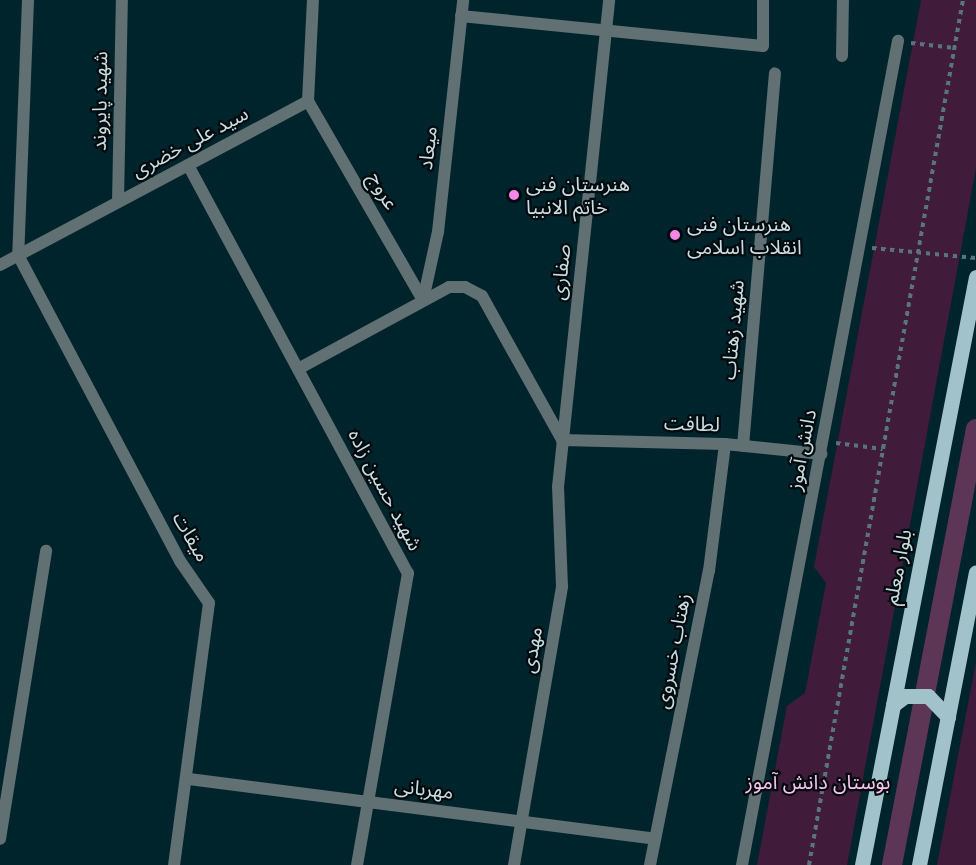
<!DOCTYPE html>
<meta charset="utf-8">
<style>
body{margin:0}
#map{position:relative;width:976px;height:865px;overflow:hidden;background:#00242b;font-family:"Space Grotesk","Noto Sans Arabic",sans-serif}
div>[style]{position:absolute}
.green>*{inset:0;background:#401c3a}
.canal>*{height:20px;margin:-10px;padding:0 10px;transform-origin:10px;border-radius:10px;background:#5d3656}
.path>*{height:4px;margin-top:-2px;transform-origin:0;background:repeating-linear-gradient(90deg,#58757b 0 4.5px,transparent 0 9px)}
.minor>*{height:12px;margin:-6px;padding:0 6px;transform-origin:6px;border-radius:6px;background:#607073}
.primary>*{height:15px;margin:-7.5px;padding:0 7.5px;transform-origin:7.5px;border-radius:7.5px;background:#a1c2c9}
.dots>*{width:16px;height:16px;translate:-50% -50%;box-sizing:border-box;border:3px solid #010b0e;border-radius:50%}
span{translate:-50% -50%;white-space:nowrap;text-align:center;line-height:1.15;-webkit-text-stroke:4.5px #010b0e;paint-order:stroke}
.street-label{font-size:20px;color:#cadee2}
.poi-label{font-size:20px;color:#cadee2}
.left{translate:0 -50%;text-align:left}
.park-label{font-size:20px;color:#fac4f0}
</style>
<div id="map">
<div class="green">
<i style="clip-path:polygon(921px 0,976px 0,976px 168px,847px 865px,757px 865px,787px 706px,805px 693px,826px 583px,814px 567px)"></i>
<i style="clip-path:polygon(976px 662px,976px 865px,937px 865px)"></i>
</div>
<div class="canal">
<i style="left:892px;top:865px;width:444px;rotate:-79.1deg"></i>
</div>
<div class="path">
<i style="left:911px;top:43px;width:44px;rotate:6.5deg"></i>
<i style="left:872px;top:248px;width:104px;rotate:5.5deg"></i>
<i style="left:836px;top:443px;width:47px;rotate:7.3deg"></i>
<i style="left:809px;top:865px;width:879px;rotate:-79.91deg"></i>
</div>
<div class="minor">
<i style="left:28px;top:0;width:255px;rotate:92.2deg"></i>
<i style="left:18px;top:255px;width:346px;rotate:62.1deg"></i>
<i style="left:180px;top:561px;width:51px;rotate:55.4deg"></i>
<i style="left:209px;top:603px;width:264px;rotate:97.6deg"></i>
<i style="left:461px;top:16px;width:303px;rotate:5.7deg"></i>
<i style="left:763px;top:46px;width:46px;rotate:-90deg"></i>
<i style="left:842px;top:56px;width:56px;rotate:-89deg"></i>
<i style="left:308px;top:101px;width:230px;rotate:60deg"></i>
<i style="left:188px;top:165px;width:464px;rotate:61.7deg"></i>
<i style="left:408px;top:573px;width:296px;rotate:99.9deg"></i>
<i style="left:118px;top:202px;width:202px;rotate:-88.9deg"></i>
<i style="left:0;top:265px;width:349px;rotate:-28deg"></i>
<i style="left:308px;top:101px;width:101px;rotate:-87.2deg"></i>
<i style="left:423px;top:300px;width:70px;rotate:-77.6deg"></i>
<i style="left:438px;top:232px;width:233px;rotate:-83.8deg"></i>
<i style="left:298px;top:369px;width:172px;rotate:-28.5deg"></i>
<i style="left:449px;top:287px;width:16px"></i>
<i style="left:465px;top:287px;width:19px;rotate:28deg"></i>
<i style="left:482px;top:296px;width:165px;rotate:60.9deg"></i>
<i style="left:562px;top:440px;width:163px;rotate:1.4deg"></i>
<i style="left:725px;top:444px;width:97px;rotate:5.9deg"></i>
<i style="left:743px;top:446px;width:374px;rotate:-85.1deg"></i>
<i style="left:189px;top:779px;width:470px;rotate:7.3deg"></i>
<i style="left:0;top:839px;width:292px;rotate:-80.9deg"></i>
<i style="left:514px;top:865px;width:283px;rotate:-80.2deg"></i>
<i style="left:562px;top:586px;width:99px;rotate:-92.3deg"></i>
<i style="left:558px;top:487px;width:490px;rotate:-84deg"></i>
<i style="left:650px;top:865px;width:300px;rotate:-78.7deg"></i>
<i style="left:709px;top:571px;width:128px;rotate:-82.8deg"></i>
<i style="left:742px;top:865px;width:839px;rotate:-79.28deg"></i>
</div>
<div class="primary">
<i style="left:893px;top:705px;width:15px;rotate:-37deg"></i>
<i style="left:905px;top:696px;width:23px"></i>
<i style="left:928px;top:696px;width:29px;rotate:46deg"></i>
<i style="left:862px;top:865px;width:599px;rotate:-79.03deg"></i>
<i style="left:919px;top:865px;width:298px;rotate:-79deg"></i>
</div>
<div class="dots">
<i style="left:514px;top:195px;background:#f987e8"></i>
<i style="left:675px;top:235px;background:#f987e8"></i>
</div>
<div class="street-label">
<span style="left:100px;top:101px;rotate:-89deg">شهید پایروند</span>
<span style="left:190px;top:142px;rotate:-28deg">سید علی خضری</span>
<span style="left:428px;top:148px;rotate:-83deg">میعاد</span>
<span style="left:383px;top:191px;rotate:60deg">عروج</span>
<span style="left:561px;top:272px;rotate:-84deg">صفاری</span>
<span style="left:733px;top:330px;rotate:-85deg">شهید زهتاب</span>
<span style="left:692px;top:424px;rotate:2deg">لطافت</span>
<span style="left:802px;top:450px;rotate:-79deg">دانش آموز</span>
<span style="left:385px;top:490px;rotate:62deg">شهید حسین زاده</span>
<span style="left:191px;top:537px;rotate:60deg">میقات</span>
<span style="left:898px;top:567px;rotate:-79deg">بلوار معلم</span>
<span style="left:532px;top:650px;rotate:-80deg">مهدی</span>
<span style="left:673px;top:651px;rotate:-79deg">زهتاب خسروی</span>
<span style="left:424px;top:789px;rotate:7deg">مهربانی</span>
</div>
<div class="poi-label">
<span class="left" style="left:526px;top:196px">هنرستان فنی<br>خاتم الانبیا</span>
<span class="left" style="left:687px;top:236px">هنرستان فنی<br>انقلاب اسلامی</span>
</div>
<div class="park-label">
<span style="left:818px;top:782px">بوستان دانش آموز</span>
</div>
</div>
